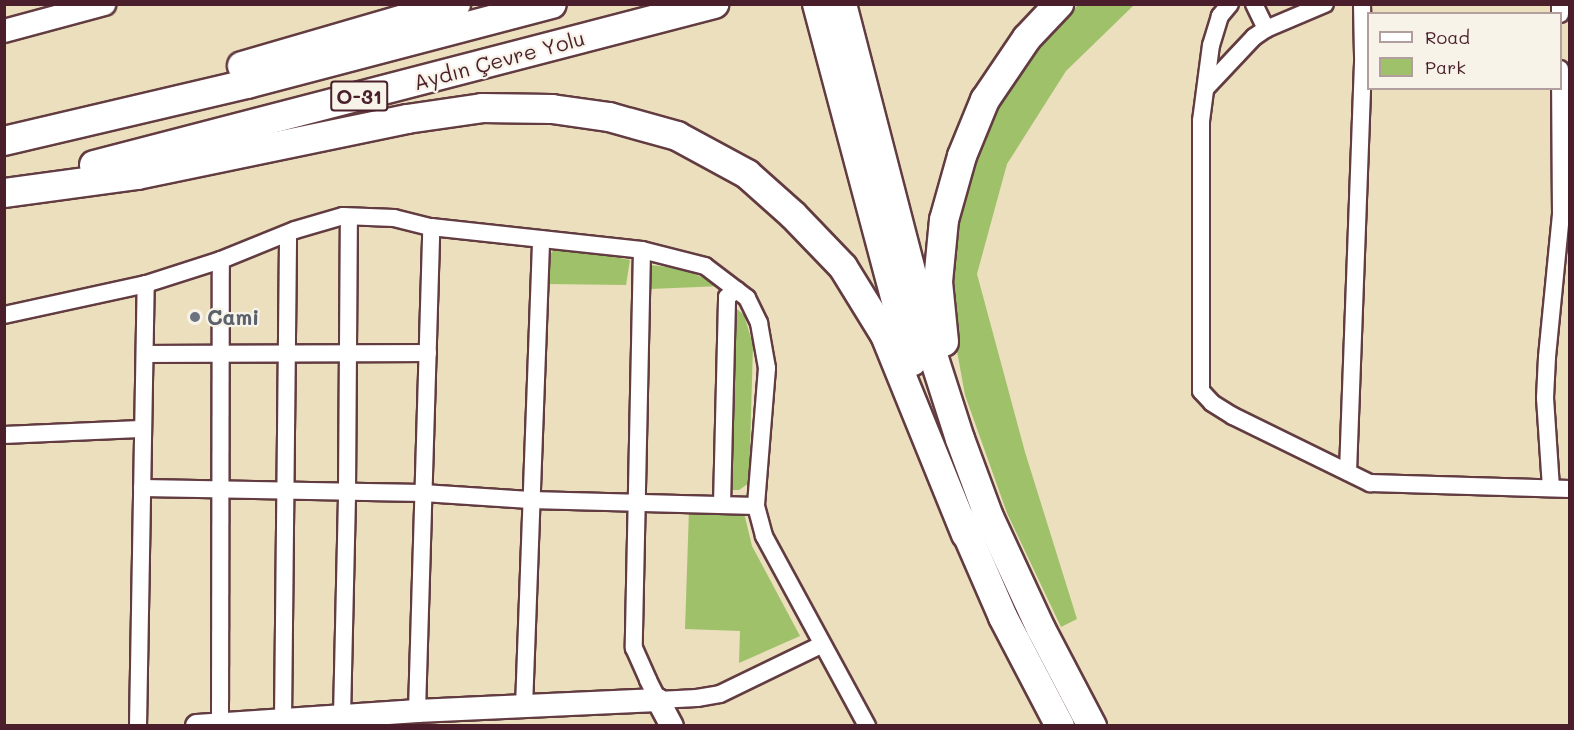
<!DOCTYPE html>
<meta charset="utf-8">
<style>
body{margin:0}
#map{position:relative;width:1574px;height:730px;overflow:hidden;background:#ebdfbd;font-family:Mali,sans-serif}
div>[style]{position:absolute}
.green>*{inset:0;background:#9fc16a}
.roads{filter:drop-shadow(2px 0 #623c41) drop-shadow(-2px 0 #623c41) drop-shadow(0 2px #623c41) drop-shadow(0 -2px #623c41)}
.street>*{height:16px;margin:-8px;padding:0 8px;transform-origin:8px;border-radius:8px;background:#fff}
.secondary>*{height:22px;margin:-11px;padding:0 11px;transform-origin:11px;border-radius:11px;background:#fff}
.highway>*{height:28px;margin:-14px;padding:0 14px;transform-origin:14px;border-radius:14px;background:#fff}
.dots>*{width:16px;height:16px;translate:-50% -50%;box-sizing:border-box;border:3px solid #f7f3e8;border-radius:50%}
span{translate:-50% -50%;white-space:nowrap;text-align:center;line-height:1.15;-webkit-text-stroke:4.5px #f7f3e8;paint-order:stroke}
.shield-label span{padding:2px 4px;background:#f7f3e8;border:2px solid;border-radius:4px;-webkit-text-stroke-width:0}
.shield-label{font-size:20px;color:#4a1f2b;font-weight:700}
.street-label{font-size:21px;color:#4a1f2b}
.worship-label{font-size:21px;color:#5b616d;font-weight:700}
.left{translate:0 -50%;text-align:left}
.frame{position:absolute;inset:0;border:6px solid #4a1f2b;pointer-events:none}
.legend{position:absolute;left:1367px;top:12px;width:195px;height:78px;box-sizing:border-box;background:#f7f3e8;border:2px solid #b29e9c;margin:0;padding:8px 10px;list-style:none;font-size:18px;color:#4a1f2b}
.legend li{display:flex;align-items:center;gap:12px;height:30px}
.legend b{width:30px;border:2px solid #b29e9c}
</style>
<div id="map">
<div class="green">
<i style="clip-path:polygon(1078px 5px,1134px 5px,1066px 71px,1007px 164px,977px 274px,1025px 452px,1077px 619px,1061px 627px,1007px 513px,965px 395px,950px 313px,952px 263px,958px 200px,981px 132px,1035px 50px)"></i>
<i style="clip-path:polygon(557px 246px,630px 260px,626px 285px,547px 284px,547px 258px)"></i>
<i style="clip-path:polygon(651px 265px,683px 269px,722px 286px,650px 289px)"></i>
<i style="clip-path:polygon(731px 304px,744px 315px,753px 345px,749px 483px,739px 490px,724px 490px)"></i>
<i style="clip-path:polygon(689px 510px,744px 513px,752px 546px,800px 636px,739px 663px,740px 631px,685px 629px)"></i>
</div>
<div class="roads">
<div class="street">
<i style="left:1230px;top:4px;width:16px;rotate:130deg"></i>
<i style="left:1220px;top:16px;width:30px;rotate:107deg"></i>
<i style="left:1211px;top:45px;width:77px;rotate:97.5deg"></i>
<i style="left:1201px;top:121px;width:270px;rotate:90deg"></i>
<i style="left:1201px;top:391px;width:16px;rotate:47deg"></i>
<i style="left:1212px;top:403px;width:25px;rotate:32deg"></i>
<i style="left:1233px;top:416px;width:153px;rotate:26.1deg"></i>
<i style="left:1370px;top:483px;width:200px;rotate:1.7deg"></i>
<i style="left:1254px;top:4px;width:28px;rotate:64deg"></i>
<i style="left:1560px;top:4px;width:10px;rotate:90deg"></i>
<i style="left:1206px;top:88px;width:70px;rotate:-46.7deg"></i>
<i style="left:1254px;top:37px;width:14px;rotate:-34deg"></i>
<i style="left:1266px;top:29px;width:64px;rotate:-23deg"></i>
<i style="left:642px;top:250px;width:398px;rotate:91.2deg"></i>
<i style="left:634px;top:648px;width:35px;rotate:66deg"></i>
<i style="left:648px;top:680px;width:22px;rotate:63deg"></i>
<i style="left:658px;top:700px;width:39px;rotate:-3deg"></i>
<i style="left:697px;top:698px;width:23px;rotate:-10deg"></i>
<i style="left:720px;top:694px;width:112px;rotate:-25.9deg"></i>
<i style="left:4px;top:315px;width:145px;rotate:-12.3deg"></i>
<i style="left:146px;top:284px;width:79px;rotate:-17.7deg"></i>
<i style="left:221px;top:260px;width:80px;rotate:-22.1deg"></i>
<i style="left:295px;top:230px;width:50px;rotate:-16.3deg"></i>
<i style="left:343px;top:216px;width:51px;rotate:2.2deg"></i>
<i style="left:394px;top:218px;width:38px;rotate:14deg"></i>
<i style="left:431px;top:227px;width:212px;rotate:6.2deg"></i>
<i style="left:642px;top:250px;width:65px;rotate:14.3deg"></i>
<i style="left:705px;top:266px;width:53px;rotate:37.3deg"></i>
<i style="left:747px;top:298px;width:28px;rotate:64deg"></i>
<i style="left:759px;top:323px;width:46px;rotate:79.9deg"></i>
<i style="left:767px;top:368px;width:138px;rotate:94.6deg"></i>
<i style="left:756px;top:506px;width:31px;rotate:75deg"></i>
<i style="left:764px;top:536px;width:216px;rotate:61.5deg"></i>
<i style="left:145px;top:354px;width:283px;rotate:-0.2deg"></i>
<i style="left:4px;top:435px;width:139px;rotate:-2.5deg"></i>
<i style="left:1348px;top:472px;width:416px;rotate:-87.9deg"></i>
<i style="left:1363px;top:56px;width:52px;rotate:-91.1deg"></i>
<i style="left:142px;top:488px;width:281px;rotate:1deg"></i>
<i style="left:423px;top:493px;width:107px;rotate:3.7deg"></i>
<i style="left:530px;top:500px;width:226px;rotate:1.5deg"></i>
<i style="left:1551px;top:488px;width:90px;rotate:-93.8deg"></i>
<i style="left:1545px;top:398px;width:41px;rotate:-87.2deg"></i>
<i style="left:1547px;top:357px;width:143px;rotate:-84.4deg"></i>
<i style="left:1561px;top:215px;width:146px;rotate:-90.4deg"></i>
<i style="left:722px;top:505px;width:208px;rotate:-88.6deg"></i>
<i style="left:727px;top:297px;width:12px;rotate:-35deg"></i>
<i style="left:524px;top:707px;width:468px;rotate:-87.9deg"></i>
<i style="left:417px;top:711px;width:484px;rotate:-88.3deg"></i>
<i style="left:342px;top:717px;width:226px;rotate:-88.7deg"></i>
<i style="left:347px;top:491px;width:274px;rotate:-89.6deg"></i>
<i style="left:283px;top:719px;width:485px;rotate:-89.4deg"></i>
<i style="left:220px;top:724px;width:464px;rotate:-89.9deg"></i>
<i style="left:138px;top:726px;width:442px;rotate:-89deg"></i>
</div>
<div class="secondary">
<i style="left:4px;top:31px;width:104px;rotate:-15.1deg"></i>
<i style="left:197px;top:726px;width:221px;rotate:-3.9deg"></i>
<i style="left:417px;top:711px;width:241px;rotate:-2.6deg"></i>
<i style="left:658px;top:700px;width:30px;rotate:62deg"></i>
</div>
<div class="highway">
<i style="left:817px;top:4px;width:370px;rotate:75.1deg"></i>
<i style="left:842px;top:4px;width:363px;rotate:75.5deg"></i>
<i style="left:933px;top:355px;width:88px;rotate:72.2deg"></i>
<i style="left:960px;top:439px;width:83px;rotate:69.6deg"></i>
<i style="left:989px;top:517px;width:123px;rotate:65.1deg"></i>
<i style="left:1041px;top:629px;width:110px;rotate:62.3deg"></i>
<i style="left:242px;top:66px;width:223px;rotate:-16.2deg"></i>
<i style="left:4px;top:141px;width:250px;rotate:-13.2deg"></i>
<i style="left:247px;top:84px;width:315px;rotate:-14.7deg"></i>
<i style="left:94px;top:165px;width:641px;rotate:-14.56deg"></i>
<i style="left:4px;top:193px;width:134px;rotate:-7.7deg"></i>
<i style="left:137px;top:175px;width:276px;rotate:-11.7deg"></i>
<i style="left:407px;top:119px;width:76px;rotate:-8.3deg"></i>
<i style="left:482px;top:108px;width:70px;rotate:0.8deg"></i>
<i style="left:552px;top:109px;width:58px;rotate:8deg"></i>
<i style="left:609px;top:117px;width:71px;rotate:15.6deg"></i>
<i style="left:677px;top:136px;width:80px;rotate:28.5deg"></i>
<i style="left:747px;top:174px;width:62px;rotate:41.7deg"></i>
<i style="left:793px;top:215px;width:72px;rotate:46.1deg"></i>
<i style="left:843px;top:267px;width:80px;rotate:58.3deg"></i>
<i style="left:885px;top:335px;width:215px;rotate:67.9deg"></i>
<i style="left:944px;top:342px;width:60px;rotate:-95.7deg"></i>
<i style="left:938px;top:282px;width:62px;rotate:-84.5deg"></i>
<i style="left:944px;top:220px;width:66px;rotate:-74.3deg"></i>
<i style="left:962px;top:156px;width:61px;rotate:-67.7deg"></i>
<i style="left:985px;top:100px;width:75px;rotate:-55.9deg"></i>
<i style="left:1027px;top:38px;width:47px;rotate:-46.7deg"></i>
<i style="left:960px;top:518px;width:108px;rotate:66.5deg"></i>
<i style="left:1003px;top:617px;width:123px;rotate:62.4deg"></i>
</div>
</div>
<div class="dots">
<i style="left:195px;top:317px;background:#6b7280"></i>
</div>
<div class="shield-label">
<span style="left:359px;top:96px">O-31</span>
</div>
<div class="street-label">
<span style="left:499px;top:60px;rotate:-15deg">Aydın Çevre Yolu</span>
</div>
<div class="worship-label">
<span class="left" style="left:207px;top:317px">Cami</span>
</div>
<div class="frame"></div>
<ul class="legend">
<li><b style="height:8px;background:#fff"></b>Road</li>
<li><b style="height:16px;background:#9fc16a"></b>Park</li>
</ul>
</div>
